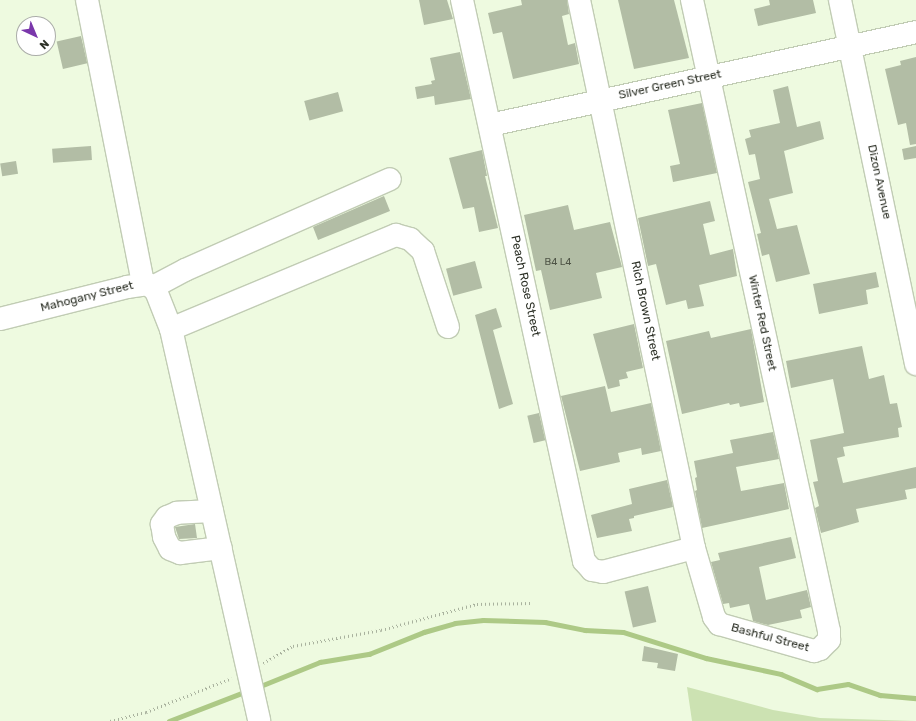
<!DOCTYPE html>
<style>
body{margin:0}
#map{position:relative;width:916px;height:721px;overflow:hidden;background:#eefae0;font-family:Rubik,sans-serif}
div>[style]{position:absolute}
.green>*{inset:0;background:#cce2b2}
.stream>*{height:4.5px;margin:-2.25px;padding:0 2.25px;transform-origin:2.25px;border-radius:2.25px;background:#adc986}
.building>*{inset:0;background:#b2bda5;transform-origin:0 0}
.path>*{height:2.5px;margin-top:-1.25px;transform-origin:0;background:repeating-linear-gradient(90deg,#a9b29e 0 1px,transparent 0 4px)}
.roads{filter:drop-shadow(1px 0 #c1ccb4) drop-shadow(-1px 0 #c1ccb4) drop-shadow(0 1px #c1ccb4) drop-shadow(0 -1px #c1ccb4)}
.minor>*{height:22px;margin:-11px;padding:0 11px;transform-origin:11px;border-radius:11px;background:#fff}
span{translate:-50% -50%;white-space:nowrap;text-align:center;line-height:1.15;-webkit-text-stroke:4px #fff;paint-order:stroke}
.number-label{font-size:10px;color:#4e5446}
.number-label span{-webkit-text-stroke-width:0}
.street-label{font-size:12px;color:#2d3127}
.north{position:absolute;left:16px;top:16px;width:40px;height:40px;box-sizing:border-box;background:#fff;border:1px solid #abada9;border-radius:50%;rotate:136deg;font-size:11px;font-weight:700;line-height:16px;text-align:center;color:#2d3127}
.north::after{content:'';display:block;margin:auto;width:14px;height:18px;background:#7a37ab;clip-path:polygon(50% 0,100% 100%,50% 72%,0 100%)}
</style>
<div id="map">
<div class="green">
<i style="clip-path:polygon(687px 687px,773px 710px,820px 718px,916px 721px,692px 721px)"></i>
</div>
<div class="stream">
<i style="left:258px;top:687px;width:67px;rotate:-22deg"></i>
<i style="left:320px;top:662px;width:50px;rotate:-9.3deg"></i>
<i style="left:369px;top:654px;width:59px;rotate:-21.8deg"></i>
<i style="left:424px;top:632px;width:32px;rotate:-16deg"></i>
<i style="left:455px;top:623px;width:28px;rotate:-6deg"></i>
<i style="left:483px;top:620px;width:62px;rotate:1.8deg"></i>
<i style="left:545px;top:622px;width:41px;rotate:11.3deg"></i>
<i style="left:585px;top:630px;width:38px;rotate:3deg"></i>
<i style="left:623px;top:632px;width:87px;rotate:17.4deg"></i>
<i style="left:706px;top:658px;width:77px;rotate:12deg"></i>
<i style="left:781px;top:674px;width:39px;rotate:23deg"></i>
<i style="left:817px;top:689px;width:31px;rotate:-9deg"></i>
<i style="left:848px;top:684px;width:34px;rotate:19deg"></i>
<i style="left:880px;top:695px;width:36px;rotate:5deg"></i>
<i style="left:169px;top:721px;width:84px;rotate:-21deg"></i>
</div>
<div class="building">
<i style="clip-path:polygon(419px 0,447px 0,453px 19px,424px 25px)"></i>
<i style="clip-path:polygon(521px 0,567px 0,569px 14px,562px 16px,568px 45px,575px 43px,579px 64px,513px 79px,502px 32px,493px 34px,488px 13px,522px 5px)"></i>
<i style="clip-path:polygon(618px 0,674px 0,689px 58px,634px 69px)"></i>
<i style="clip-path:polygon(769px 0,813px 0,816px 13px,758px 26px,754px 9px,770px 5px)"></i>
<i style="left:81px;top:36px;width:28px;height:25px;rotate:77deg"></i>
<i style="clip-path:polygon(460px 52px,471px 99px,435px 105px,434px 96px,417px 99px,415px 87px,432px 84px,431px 81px,435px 80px,430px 58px)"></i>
<i style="clip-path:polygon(916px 57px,916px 144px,910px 145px,906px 123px,898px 125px,885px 69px,901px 65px,900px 61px)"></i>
<i style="clip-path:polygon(788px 86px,797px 127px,820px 121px,824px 139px,784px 151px,793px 193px,769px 199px,777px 229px,797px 225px,810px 274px,776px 282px,769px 254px,762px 256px,757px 234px,761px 233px,748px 182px,760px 179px,755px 154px,749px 155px,745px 139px,751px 137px,749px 130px,780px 123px,773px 90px)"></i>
<i style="left:338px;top:92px;width:20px;height:35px;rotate:75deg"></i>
<i style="clip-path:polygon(702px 103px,717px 173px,673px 182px,670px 166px,680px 164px,668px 110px)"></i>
<i style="left:91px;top:146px;width:14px;height:39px;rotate:86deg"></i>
<i style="clip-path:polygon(916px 146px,916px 158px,904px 160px,902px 149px)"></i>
<i style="clip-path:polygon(482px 150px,487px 176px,485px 176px,498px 228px,479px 232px,474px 207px,463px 209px,449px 158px)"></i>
<i style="left:16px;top:161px;width:13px;height:16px;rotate:81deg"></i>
<i style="clip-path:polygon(384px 196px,390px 211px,318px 240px,313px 227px)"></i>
<i style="clip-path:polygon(710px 201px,715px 221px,703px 224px,710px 255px,733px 249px,737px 276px,699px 285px,704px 306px,688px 309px,686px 300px,666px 305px,656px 264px,648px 266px,638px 218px)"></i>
<i style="clip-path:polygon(568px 205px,574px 230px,610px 222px,622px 267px,596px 273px,602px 298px,550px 310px,541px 270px,536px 271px,524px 215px)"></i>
<i style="left:475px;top:261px;width:28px;height:30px;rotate:75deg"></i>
<i style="clip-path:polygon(876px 272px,879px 287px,866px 290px,868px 304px,819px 314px,813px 284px)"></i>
<i style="clip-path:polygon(496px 308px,502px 327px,493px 330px,513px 404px,499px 409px,475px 315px)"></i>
<i style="clip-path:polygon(634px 324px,643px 368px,626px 372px,628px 378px,619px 380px,620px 386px,608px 389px,593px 334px)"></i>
<i style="clip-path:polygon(751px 329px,764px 402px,740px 407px,739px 403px,730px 405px,729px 403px,682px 414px,666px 341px,709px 331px,711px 338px)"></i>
<i style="clip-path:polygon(862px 346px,869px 379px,884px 375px,890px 404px,897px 403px,902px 427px,898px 428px,899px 437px,843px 447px,845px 456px,837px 458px,843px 483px,916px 467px,916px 488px,905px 490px,907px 499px,856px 509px,859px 522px,821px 533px,815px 508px,819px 506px,813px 482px,818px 481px,810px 440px,844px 433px,833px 379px,791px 388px,786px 361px)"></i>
<i style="clip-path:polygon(605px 386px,611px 412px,651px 403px,661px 451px,642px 455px,641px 448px,618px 453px,620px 462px,580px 471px,561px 396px)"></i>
<i style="left:539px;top:413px;width:28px;height:12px;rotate:77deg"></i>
<i style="clip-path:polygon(773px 432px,779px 459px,736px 467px,741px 491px,784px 483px,789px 509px,702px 528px,695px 491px,697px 490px,695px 478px,697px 477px,694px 461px,733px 453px,730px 440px)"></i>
<i style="clip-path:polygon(667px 480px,673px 507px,634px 516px,634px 518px,629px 519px,632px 531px,597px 538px,591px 515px,632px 504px,629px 489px)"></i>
<i style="clip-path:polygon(195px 524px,197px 538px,179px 539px,175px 527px)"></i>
<i style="clip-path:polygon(791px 537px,796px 558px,759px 567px,766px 600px,807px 590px,811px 607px,800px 610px,802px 618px,768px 625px,753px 621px,749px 604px,730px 608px,729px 603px,723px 604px,711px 562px,720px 560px,718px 553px)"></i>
<i style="left:648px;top:586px;width:37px;height:24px;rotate:77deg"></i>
<i style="clip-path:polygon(644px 646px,678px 654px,675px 671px,657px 668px,658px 663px,642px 661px)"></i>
</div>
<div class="path">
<i style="left:263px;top:663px;width:34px;rotate:-30deg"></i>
<i style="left:293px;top:646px;width:89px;rotate:-10.3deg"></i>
<i style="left:381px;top:630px;width:99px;rotate:-15.2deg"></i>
<i style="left:477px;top:604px;width:54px;rotate:-1.1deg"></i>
<i style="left:110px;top:721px;width:37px;rotate:-14deg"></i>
<i style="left:146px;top:712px;width:92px;rotate:-21.6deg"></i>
</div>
<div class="roads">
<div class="minor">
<i style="left:87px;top:0;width:289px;rotate:78.8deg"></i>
<i style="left:462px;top:0;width:574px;rotate:77.73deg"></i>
<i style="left:584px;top:561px;width:12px;rotate:48deg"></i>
<i style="left:592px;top:570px;width:11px;rotate:10deg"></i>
<i style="left:603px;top:572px;width:94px;rotate:-14.8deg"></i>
<i style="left:579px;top:0;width:560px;rotate:78.15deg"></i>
<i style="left:694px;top:548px;width:72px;rotate:73.8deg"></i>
<i style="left:714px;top:617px;width:9px;rotate:54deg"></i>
<i style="left:719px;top:624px;width:99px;rotate:15.9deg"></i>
<i style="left:814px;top:651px;width:6px;rotate:-18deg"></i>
<i style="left:820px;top:649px;width:13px;rotate:-45deg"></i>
<i style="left:829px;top:640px;width:9px;rotate:-90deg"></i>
<i style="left:829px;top:631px;width:646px;rotate:-102.25deg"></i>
<i style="left:840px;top:0;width:372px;rotate:78.2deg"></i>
<i style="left:490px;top:125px;width:436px;rotate:-12.3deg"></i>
<i style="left:153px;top:287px;width:36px;rotate:-28deg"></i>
<i style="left:185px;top:270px;width:224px;rotate:-23.9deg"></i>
<i style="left:0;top:319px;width:131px;rotate:-14.1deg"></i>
<i style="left:127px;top:287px;width:21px;rotate:-8deg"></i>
<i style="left:148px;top:284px;width:11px;rotate:41deg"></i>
<i style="left:156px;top:291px;width:41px;rotate:68.5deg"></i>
<i style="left:171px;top:329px;width:402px;rotate:77.3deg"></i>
<i style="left:171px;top:329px;width:244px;rotate:-22.7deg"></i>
<i style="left:396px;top:235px;width:15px;rotate:16deg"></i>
<i style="left:410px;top:239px;width:18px;rotate:43deg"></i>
<i style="left:423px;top:251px;width:80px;rotate:71.8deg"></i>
<i style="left:212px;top:511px;width:35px;rotate:177deg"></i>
<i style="left:177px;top:513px;width:11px;rotate:158deg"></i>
<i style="left:167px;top:517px;width:9px;rotate:126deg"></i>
<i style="left:162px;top:524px;width:13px;rotate:81deg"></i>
<i style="left:164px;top:537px;width:13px;rotate:63deg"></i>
<i style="left:170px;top:549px;width:11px;rotate:22deg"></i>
<i style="left:180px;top:553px;width:41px;rotate:-7deg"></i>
</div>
</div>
<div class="number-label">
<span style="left:558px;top:263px">B4 L4</span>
</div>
<div class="street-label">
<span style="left:670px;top:85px;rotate:-12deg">Silver Green Street</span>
<span style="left:879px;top:182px;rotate:78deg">Dizon Avenue</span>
<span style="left:525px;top:286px;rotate:78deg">Peach Rose Street</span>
<span style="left:87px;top:297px;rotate:-14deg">Mahogany Street</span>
<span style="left:645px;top:311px;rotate:78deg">Rich Brown Street</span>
<span style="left:762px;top:323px;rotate:78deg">Winter Red Street</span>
<span style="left:770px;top:638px;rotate:15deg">Bashful Street</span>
</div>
<div class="north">N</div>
</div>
